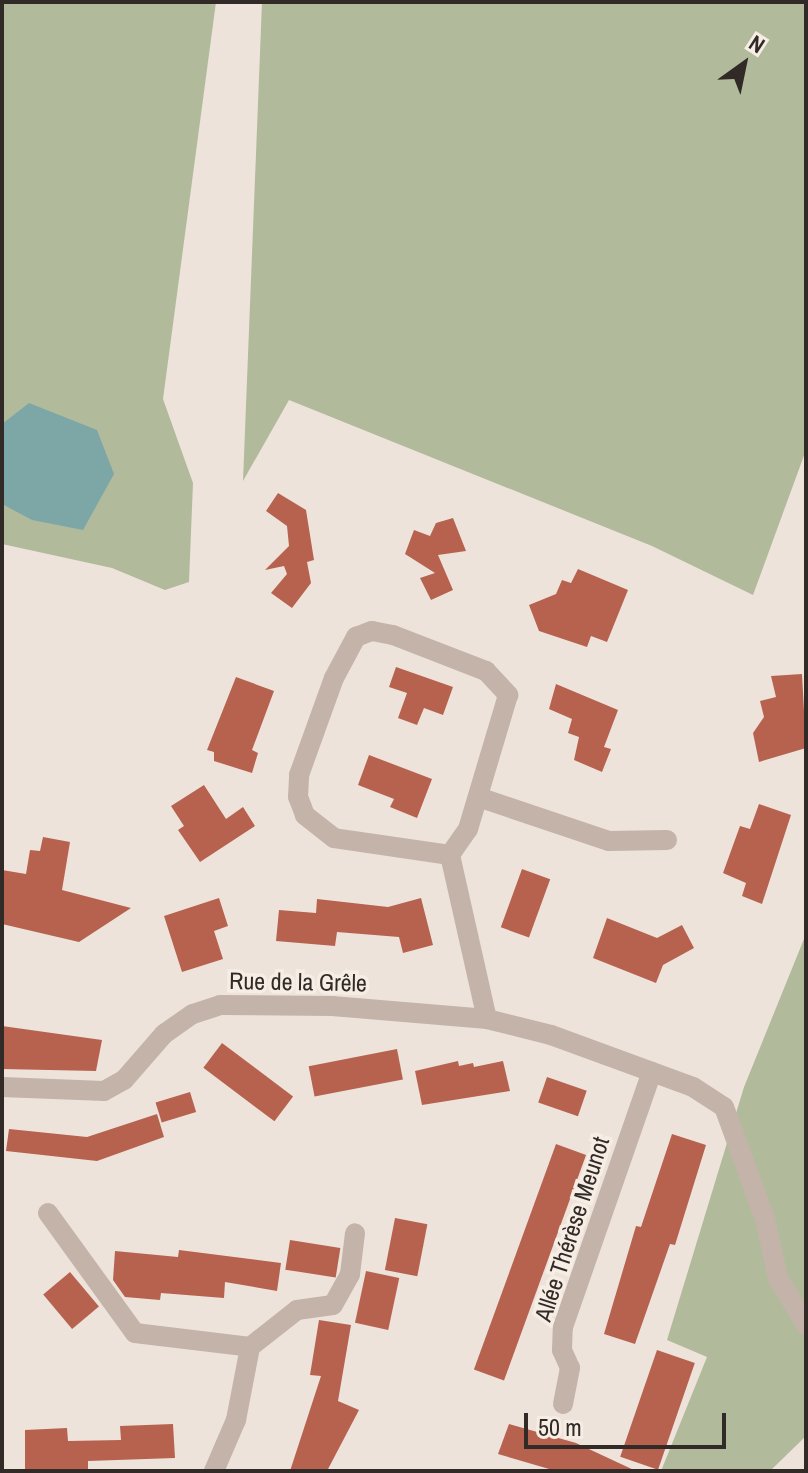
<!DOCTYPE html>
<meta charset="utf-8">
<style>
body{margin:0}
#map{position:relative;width:808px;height:1473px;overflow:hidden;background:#eee3da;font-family:"Archivo Narrow",sans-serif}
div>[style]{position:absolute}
.green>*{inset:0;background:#b2ba9c}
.water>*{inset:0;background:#7da7a6}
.building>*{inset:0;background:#b6624f;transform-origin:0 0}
.minor>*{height:20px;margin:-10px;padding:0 10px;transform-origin:10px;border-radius:10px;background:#c4b3a8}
span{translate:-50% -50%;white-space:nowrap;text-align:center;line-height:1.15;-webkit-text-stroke:7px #f6ede5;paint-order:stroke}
.street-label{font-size:24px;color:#322a27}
.frame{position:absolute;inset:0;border:4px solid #322a27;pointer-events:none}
.north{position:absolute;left:704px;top:24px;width:80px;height:80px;-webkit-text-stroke:6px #f6ede5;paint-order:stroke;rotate:33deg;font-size:22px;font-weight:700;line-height:32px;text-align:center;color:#322a27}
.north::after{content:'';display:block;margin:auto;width:28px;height:36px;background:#322a27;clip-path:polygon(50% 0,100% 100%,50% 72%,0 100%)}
.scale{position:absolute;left:524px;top:1413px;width:202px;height:36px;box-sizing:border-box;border:4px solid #322a27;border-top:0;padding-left:10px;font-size:24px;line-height:28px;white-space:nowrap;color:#322a27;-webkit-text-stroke:6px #f6ede5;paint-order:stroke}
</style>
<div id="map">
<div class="green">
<i style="clip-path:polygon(2px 2px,216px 2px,163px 399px,193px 483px,189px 582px,165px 590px,112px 568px,2px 544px)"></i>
<i style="clip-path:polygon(262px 2px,806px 2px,806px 450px,753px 595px,652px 546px,289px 400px,243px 481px)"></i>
<i style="clip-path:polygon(806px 934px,806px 1436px,770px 1471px,661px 1471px,707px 1357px,667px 1340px,744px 1087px)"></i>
</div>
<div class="water">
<i style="clip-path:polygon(29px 403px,97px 430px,114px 474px,83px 530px,32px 520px,2px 504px,2px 424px)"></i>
</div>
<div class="building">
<i style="clip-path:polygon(278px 493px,306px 510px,314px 560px,307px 562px,311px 583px,292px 608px,271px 593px,287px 574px,284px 566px,265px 570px,289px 546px,287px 526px,266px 511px)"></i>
<i style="clip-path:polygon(453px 518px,466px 551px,438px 555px,453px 590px,431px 600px,420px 578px,435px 573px,405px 554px,414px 530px,430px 536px,436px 523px)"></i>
<i style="clip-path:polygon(578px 569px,628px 590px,607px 642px,591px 636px,587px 647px,539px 631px,529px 605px,556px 594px,562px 580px,571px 583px)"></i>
<i style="clip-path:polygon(396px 667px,453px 687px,443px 715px,424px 708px,417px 725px,398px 718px,407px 693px,389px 687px)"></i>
<i style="clip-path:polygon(802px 674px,806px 748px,759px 762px,753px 733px,764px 717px,760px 701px,776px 697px,771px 676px)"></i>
<i style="clip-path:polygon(236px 677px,274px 691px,252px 750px,258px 753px,252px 773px,214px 761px,214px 752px,207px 750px)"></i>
<i style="clip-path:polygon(556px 684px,618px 710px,604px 747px,611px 749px,602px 772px,574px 760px,579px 737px,568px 733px,572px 719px,549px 709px)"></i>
<i style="clip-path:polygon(369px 755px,432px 779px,417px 818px,390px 807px,394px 799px,358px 785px)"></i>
<i style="clip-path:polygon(204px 785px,226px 819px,243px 807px,255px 826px,200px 862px,178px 830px,184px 826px,171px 806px)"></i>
<i style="clip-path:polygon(759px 804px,791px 815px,762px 904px,742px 896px,746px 883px,723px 873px,740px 826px,750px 829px)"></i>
<i style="clip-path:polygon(43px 837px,70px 842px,62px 890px,131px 908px,79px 942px,2px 924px,2px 870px,26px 874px,30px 850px,40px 851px)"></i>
<i style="left:522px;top:869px;width:30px;height:62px;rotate:20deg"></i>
<i style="clip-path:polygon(219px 898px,228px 926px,214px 931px,223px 959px,182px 972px,164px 916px)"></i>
<i style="clip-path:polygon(421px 898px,433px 945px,403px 953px,399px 937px,337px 932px,335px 946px,276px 941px,279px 910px,316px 913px,317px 899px,388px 907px)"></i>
<i style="clip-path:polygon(607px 918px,657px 938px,682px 925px,694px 948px,663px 965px,656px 983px,593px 958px)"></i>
<i style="clip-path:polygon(2px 1026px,102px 1040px,96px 1071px,2px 1069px)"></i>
<i style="left:222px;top:1043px;width:89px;height:31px;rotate:37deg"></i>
<i style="left:397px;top:1049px;width:31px;height:90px;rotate:79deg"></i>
<i style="clip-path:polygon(458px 1061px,459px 1066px,473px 1063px,474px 1067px,503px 1061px,510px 1091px,422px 1105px,415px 1071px)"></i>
<i style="left:547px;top:1077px;width:42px;height:27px;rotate:19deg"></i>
<i style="left:190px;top:1092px;width:21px;height:36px;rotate:73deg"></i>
<i style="clip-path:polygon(157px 1114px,164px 1137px,97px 1161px,6px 1151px,9px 1129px,87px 1137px)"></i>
<i style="clip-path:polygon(672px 1134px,706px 1145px,675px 1245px,670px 1244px,635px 1344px,604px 1334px,636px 1226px,641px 1227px)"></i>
<i style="left:556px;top:1144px;width:32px;height:240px;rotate:20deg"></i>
<i style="left:395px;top:1218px;width:33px;height:53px;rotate:11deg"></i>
<i style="left:290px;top:1240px;width:51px;height:30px;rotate:9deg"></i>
<i style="clip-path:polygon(179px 1250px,281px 1263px,277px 1291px,225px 1282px,224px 1298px,161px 1293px,160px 1300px,125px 1297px,113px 1280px,115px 1251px,178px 1257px)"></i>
<i style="left:366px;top:1271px;width:34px;height:53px;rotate:12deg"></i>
<i style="left:70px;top:1272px;width:45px;height:35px;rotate:50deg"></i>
<i style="clip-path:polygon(319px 1320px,351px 1325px,338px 1401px,359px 1410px,327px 1471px,290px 1471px,321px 1376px,310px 1375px)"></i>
<i style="left:657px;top:1350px;width:40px;height:113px;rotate:19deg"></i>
<i style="clip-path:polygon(173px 1424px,175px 1458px,88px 1461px,88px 1471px,25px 1471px,25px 1430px,67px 1428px,68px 1441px,121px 1440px,120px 1426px)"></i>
<i style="clip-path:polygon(509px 1424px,576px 1443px,636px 1471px,556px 1471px,498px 1454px)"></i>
</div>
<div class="minor">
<i style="left:478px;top:797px;width:138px;rotate:18.6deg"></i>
<i style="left:609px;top:841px;width:58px;rotate:-1deg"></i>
<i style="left:450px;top:855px;width:117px;rotate:-171.7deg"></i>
<i style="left:334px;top:838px;width:37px;rotate:-142deg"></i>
<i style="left:305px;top:815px;width:19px;rotate:-111deg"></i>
<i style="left:298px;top:797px;width:22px;rotate:-87deg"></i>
<i style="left:299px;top:775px;width:103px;rotate:-70.2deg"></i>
<i style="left:334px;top:678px;width:47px;rotate:-61.8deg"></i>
<i style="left:356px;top:637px;width:17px;rotate:-21deg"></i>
<i style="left:372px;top:631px;width:21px;rotate:11deg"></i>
<i style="left:393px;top:635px;width:100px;rotate:21.2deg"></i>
<i style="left:486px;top:671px;width:33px;rotate:47deg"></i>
<i style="left:508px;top:695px;width:140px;rotate:106.6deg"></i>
<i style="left:468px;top:829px;width:32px;rotate:125deg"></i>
<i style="left:450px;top:855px;width:168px;rotate:77.3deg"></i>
<i style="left:2px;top:1087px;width:102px;rotate:2.2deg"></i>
<i style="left:104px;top:1091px;width:23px;rotate:-29deg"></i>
<i style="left:124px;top:1080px;width:61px;rotate:-49deg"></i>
<i style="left:164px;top:1034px;width:35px;rotate:-35deg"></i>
<i style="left:193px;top:1014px;width:28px;rotate:-18deg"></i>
<i style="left:220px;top:1005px;width:112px;rotate:0.5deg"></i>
<i style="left:332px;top:1006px;width:156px;rotate:4.8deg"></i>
<i style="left:487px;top:1019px;width:66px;rotate:14deg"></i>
<i style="left:551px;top:1035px;width:151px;rotate:20.1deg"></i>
<i style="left:693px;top:1087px;width:37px;rotate:33deg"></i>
<i style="left:724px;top:1107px;width:119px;rotate:69.9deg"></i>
<i style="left:765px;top:1219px;width:60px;rotate:77.6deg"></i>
<i style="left:778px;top:1278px;width:55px;rotate:59.2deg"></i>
<i style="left:48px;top:1213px;width:148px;rotate:54.1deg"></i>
<i style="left:135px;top:1333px;width:116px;rotate:6.9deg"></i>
<i style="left:563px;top:1404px;width:37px;rotate:-79deg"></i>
<i style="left:570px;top:1368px;width:20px;rotate:-114deg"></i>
<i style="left:562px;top:1350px;width:23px;rotate:-88deg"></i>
<i style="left:563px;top:1327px;width:270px;rotate:-70.8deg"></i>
<i style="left:214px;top:1471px;width:56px;rotate:-66.7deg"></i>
<i style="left:236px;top:1420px;width:74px;rotate:-79.1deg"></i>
<i style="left:250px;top:1347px;width:60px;rotate:-38.2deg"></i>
<i style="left:297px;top:1310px;width:36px;rotate:-8deg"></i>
<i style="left:333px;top:1305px;width:35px;rotate:-61deg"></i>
<i style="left:350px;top:1274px;width:41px;rotate:-83deg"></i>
</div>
<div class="street-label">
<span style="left:298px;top:982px;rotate:1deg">Rue de la Grêle</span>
<span style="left:572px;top:1229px;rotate:-72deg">Allée Thérèse Meunot</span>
</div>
<div class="frame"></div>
<div class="north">N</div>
<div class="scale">50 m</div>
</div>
